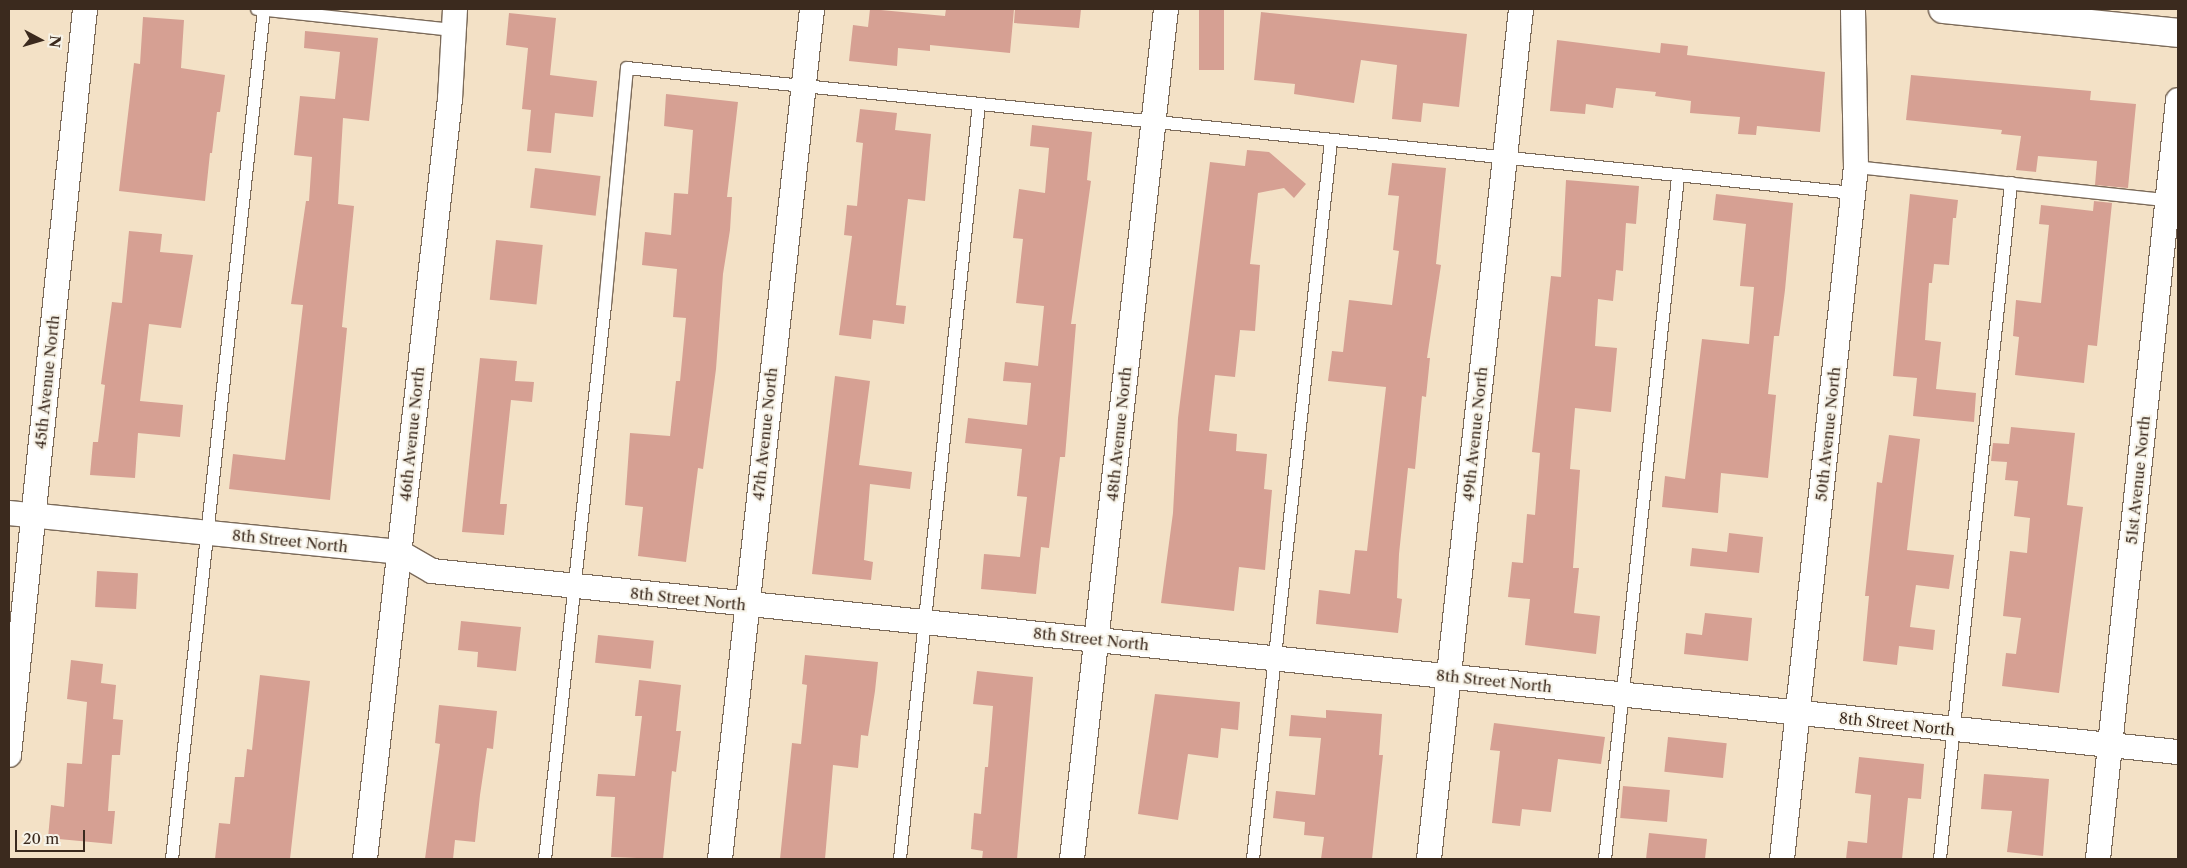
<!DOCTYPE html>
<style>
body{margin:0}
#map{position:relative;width:2187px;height:868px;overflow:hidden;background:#f3e1c6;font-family:"Libre Caslon Text",serif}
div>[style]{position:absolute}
.building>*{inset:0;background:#d6a093;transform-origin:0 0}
.roads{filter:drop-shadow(1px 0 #7b6a59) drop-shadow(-1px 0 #7b6a59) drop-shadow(0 1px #7b6a59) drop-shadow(0 -1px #7b6a59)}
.service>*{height:12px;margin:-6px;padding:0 6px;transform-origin:6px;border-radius:6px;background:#fff}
.minor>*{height:24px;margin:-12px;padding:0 12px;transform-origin:12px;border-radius:12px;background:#fff}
.secondary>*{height:28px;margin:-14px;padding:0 14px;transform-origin:14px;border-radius:14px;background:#fff}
span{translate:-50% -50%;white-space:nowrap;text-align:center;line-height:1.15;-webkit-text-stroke:4px #f7f3e8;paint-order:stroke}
.street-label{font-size:15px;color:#3b2a1e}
.frame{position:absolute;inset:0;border:10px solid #3b2a1e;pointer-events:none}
.north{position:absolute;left:15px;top:15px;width:50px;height:50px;-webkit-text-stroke:4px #f7f3e8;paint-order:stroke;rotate:96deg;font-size:14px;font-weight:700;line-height:20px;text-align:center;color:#3b2a1e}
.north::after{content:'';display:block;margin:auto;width:18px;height:22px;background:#3b2a1e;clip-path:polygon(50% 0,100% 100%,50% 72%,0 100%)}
.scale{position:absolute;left:15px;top:830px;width:70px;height:22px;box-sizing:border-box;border:2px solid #3b2a1e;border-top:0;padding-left:6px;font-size:15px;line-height:18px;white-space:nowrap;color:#3b2a1e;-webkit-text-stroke:4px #f7f3e8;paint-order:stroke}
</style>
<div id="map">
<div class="building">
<i style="clip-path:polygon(870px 9px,945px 16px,946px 9px,1014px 9px,1010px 53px,930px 45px,930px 51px,898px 48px,897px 66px,849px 61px,853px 25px,868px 27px)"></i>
<i style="clip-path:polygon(1015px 9px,1081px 9px,1079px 28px,1014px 23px)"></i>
<i style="left:1199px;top:9px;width:25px;height:61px"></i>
<i style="clip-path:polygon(1261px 12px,1467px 34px,1459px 107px,1423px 103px,1421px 122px,1392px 119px,1397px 65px,1361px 60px,1354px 103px,1294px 94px,1295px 84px,1254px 80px)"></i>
<i style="clip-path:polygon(509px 13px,556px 18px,550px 75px,597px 81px,593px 117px,555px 113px,551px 153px,527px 151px,531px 110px,522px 109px,528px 48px,506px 45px)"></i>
<i style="clip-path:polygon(143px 17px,184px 20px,181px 68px,225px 75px,220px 112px,217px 112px,212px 153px,210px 153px,205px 201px,119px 191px,134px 63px,140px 64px)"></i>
<i style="clip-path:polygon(305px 31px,378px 38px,369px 121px,343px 118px,338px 204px,354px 206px,342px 327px,347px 328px,330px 500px,229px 489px,233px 454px,285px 460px,303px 305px,291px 304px,306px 201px,309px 201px,312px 157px,294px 155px,300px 96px,335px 99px,340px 52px,304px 48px)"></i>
<i style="clip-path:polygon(1557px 40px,1660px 53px,1661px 43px,1688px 46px,1687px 55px,1825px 72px,1820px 132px,1757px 126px,1756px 135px,1738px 134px,1740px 117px,1690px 113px,1691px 101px,1655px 96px,1656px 92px,1616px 88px,1613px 108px,1586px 104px,1585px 114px,1550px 111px)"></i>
<i style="clip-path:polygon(1911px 75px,2091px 91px,2090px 100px,2136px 104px,2128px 188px,2095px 185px,2097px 161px,2038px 156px,2036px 172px,2016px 170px,2021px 136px,2001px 134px,2002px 130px,1906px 120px)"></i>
<i style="clip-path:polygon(666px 94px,738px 102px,727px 197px,732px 197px,730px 230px,723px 274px,716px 369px,703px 469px,698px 468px,686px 562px,638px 556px,643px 507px,625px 505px,630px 433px,670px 436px,676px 381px,680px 381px,686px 318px,673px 317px,677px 269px,642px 265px,645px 232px,671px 235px,674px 193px,688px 194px,693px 130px,664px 126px)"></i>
<i style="clip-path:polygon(860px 109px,897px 113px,895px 130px,931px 134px,925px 201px,908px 199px,896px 305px,906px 306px,904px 324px,873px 320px,871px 339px,839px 335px,852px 236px,844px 235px,847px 205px,857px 206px,863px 143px,856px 142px)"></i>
<i style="clip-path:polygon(1032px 125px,1092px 132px,1087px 180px,1091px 181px,1071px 324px,1076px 324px,1065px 457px,1060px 457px,1049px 548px,1041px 547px,1036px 594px,981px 589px,984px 554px,1020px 557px,1027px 497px,1017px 496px,1022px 449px,965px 443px,968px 418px,1027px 425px,1031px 383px,1003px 381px,1005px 362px,1038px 366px,1044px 306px,1016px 303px,1023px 239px,1013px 238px,1019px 189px,1045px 193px,1049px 148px,1030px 146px)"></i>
<i style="clip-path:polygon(1247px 150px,1269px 152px,1306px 184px,1294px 198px,1284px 188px,1258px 193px,1250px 264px,1260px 265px,1255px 331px,1240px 330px,1235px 377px,1215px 375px,1209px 431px,1237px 434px,1236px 451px,1267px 454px,1264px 489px,1272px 490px,1265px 570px,1239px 567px,1234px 611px,1161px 603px,1173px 513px,1178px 418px,1210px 162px,1245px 166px)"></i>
<i style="clip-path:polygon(1392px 163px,1446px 168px,1436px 264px,1441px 265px,1427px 358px,1430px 358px,1426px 397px,1422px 396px,1415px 469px,1408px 468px,1399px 554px,1397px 598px,1402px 599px,1398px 633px,1316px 624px,1319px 590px,1350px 594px,1355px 550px,1367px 551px,1386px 387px,1328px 381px,1332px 351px,1343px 352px,1349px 300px,1392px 305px,1399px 251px,1393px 250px,1399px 196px,1388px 195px)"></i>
<i style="left:535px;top:168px;width:66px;height:40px;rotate:7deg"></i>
<i style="clip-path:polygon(1566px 180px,1639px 186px,1636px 224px,1626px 223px,1623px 271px,1616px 270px,1613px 301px,1598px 299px,1595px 346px,1617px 348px,1611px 412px,1575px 408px,1570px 469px,1580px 470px,1573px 568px,1579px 568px,1574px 613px,1600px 616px,1596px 654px,1525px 645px,1530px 599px,1508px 597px,1512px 562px,1523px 563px,1527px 514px,1535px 515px,1540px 453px,1532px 452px,1551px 276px,1561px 277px)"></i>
<i style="clip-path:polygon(1716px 194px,1793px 203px,1785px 290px,1779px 336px,1774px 336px,1768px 394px,1776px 395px,1768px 478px,1721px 473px,1718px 513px,1662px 507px,1665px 476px,1685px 479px,1702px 339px,1749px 344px,1754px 287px,1740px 286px,1746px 224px,1713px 220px)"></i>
<i style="clip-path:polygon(1910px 194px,1958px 200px,1956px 218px,1953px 218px,1949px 265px,1934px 264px,1932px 283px,1929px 283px,1925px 340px,1941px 342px,1936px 389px,1976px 393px,1974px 422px,1913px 416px,1917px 378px,1893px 376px)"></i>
<i style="clip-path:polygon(2094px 201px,2112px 203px,2097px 346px,2088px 345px,2084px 383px,2015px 375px,2019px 337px,2013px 336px,2016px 300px,2041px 303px,2049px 225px,2039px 224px,2041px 205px,2093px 211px)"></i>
<i style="clip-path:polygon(129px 231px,162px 234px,160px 252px,193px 255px,181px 328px,149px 324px,140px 401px,183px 405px,180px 437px,138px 433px,135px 478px,90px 475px,93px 442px,98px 442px,105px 385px,101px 384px,112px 302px,122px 303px)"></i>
<i style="left:496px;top:240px;width:47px;height:60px;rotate:6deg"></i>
<i style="clip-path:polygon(480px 358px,517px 361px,515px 381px,534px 382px,532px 402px,511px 400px,500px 504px,507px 504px,504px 535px,462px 532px)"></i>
<i style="clip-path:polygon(835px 376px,870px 381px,859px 465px,912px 472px,910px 489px,870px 484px,864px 560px,873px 562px,871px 580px,812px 574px)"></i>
<i style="clip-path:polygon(2011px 427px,2075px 433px,2067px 505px,2083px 507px,2059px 693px,2002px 686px,2006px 653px,2016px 654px,2021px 618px,2003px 616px,2010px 551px,2027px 553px,2030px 518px,2014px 516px,2018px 481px,2005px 480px,2007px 462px,1991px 461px,1993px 443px,2009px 444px)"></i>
<i style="clip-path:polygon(1889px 435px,1920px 439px,1907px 550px,1954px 555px,1949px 589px,1916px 585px,1910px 627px,1935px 630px,1933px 650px,1899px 646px,1897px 665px,1863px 661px,1869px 596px,1865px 596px,1877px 482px,1882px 483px)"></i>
<i style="clip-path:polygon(1729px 533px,1763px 537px,1759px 573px,1690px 566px,1692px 548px,1727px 552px)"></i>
<i style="left:97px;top:571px;width:41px;height:36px;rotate:3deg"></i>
<i style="clip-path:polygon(1705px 613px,1752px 618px,1748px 661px,1684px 654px,1686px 633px,1702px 635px)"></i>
<i style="clip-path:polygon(461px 621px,521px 627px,516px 671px,477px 667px,478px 652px,458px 650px)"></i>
<i style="left:598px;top:635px;width:56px;height:28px;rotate:6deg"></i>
<i style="clip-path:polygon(805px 655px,878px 662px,875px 691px,868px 736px,861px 735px,858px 768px,833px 765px,825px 859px,780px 859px,792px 743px,801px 744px,807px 685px,802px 684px)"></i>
<i style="clip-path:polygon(71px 660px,103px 664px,101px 683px,116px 685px,113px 719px,123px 720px,120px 755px,112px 755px,108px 811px,115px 811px,112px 844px,48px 838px,51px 805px,64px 807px,67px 763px,82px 764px,87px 702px,67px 699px)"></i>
<i style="clip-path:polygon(977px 671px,1033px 677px,1017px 859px,982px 859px,983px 851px,971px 849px,974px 813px,981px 814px,985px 767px,988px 767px,993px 706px,973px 704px)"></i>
<i style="clip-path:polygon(260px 675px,310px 681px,290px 859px,215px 859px,219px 823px,230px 824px,235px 777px,244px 777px,247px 749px,252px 750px)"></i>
<i style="clip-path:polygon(639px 680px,681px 685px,676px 731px,681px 731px,676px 772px,672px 771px,663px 859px,611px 857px,615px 797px,596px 796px,598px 774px,635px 776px,642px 716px,635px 716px)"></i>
<i style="clip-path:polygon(1155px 694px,1240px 702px,1238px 730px,1221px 728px,1218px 758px,1188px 754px,1178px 820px,1138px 814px)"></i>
<i style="clip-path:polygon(439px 705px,497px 711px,493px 749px,487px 748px,480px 795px,475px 842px,455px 840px,453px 859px,425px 859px,440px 744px,435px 743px)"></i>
<i style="clip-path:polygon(1326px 710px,1382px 714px,1379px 755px,1383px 755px,1372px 859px,1321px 859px,1324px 837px,1304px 835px,1305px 822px,1273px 818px,1276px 791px,1315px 795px,1321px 738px,1289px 736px,1291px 715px,1326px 718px)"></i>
<i style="clip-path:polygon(1494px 723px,1605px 737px,1601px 764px,1558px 759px,1551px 812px,1522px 809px,1520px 826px,1492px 823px,1500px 751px,1490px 750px)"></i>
<i style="left:1668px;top:737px;width:59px;height:35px;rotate:6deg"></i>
<i style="clip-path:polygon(1859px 757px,1924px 764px,1921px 799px,1908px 798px,1902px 859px,1846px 859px,1848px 841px,1867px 843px,1871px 795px,1855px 793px)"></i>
<i style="clip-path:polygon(1984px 774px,2049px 779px,2043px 856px,2007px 852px,2012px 811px,1981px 809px)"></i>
<i style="left:1623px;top:786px;width:47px;height:32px;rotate:5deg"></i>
<i style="clip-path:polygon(1649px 833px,1707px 839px,1705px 859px,1646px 859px)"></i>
</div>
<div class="roads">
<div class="service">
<i style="left:257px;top:9px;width:198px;rotate:6.1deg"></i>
<i style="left:1856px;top:167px;width:318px;rotate:6.1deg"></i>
<i style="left:172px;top:859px;width:855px;rotate:-83.82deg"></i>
<i style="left:545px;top:859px;width:557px;rotate:-83.82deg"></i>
<i style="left:605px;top:305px;width:238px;rotate:-84.7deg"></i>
<i style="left:627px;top:68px;width:1232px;rotate:5.82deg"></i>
<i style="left:900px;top:859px;width:759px;rotate:-84.03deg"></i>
<i style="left:1253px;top:859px;width:722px;rotate:-83.8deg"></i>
<i style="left:1605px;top:859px;width:686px;rotate:-83.89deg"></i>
<i style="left:1940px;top:859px;width:680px;rotate:-84deg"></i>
</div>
<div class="minor">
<i style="left:9px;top:513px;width:392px;rotate:5.7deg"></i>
<i style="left:399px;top:552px;width:38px;rotate:30deg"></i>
<i style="left:432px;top:571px;width:1755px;rotate:5.92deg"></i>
<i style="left:9px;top:755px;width:750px;rotate:-84.18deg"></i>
<i style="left:365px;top:859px;width:765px;rotate:-83.62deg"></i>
<i style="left:450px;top:99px;width:90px;rotate:-86.8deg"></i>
<i style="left:720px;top:859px;width:855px;rotate:-83.82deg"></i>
<i style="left:1072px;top:859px;width:855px;rotate:-83.69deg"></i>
<i style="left:1429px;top:859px;width:855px;rotate:-83.82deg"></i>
<i style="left:1782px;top:859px;width:696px;rotate:-83.9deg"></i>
<i style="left:1856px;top:167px;width:158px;rotate:-91.1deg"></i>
<i style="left:2098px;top:859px;width:763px;rotate:-83.98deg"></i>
</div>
<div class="secondary">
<i style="left:1943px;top:9px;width:236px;rotate:5.8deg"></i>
</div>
</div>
<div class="street-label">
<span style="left:47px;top:382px;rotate:-84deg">45th Avenue North</span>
<span style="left:412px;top:434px;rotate:-84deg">46th Avenue North</span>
<span style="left:765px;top:434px;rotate:-84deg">47th Avenue North</span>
<span style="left:1119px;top:434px;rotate:-84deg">48th Avenue North</span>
<span style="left:1475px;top:434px;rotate:-84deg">49th Avenue North</span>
<span style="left:1828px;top:434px;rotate:-84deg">50th Avenue North</span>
<span style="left:2138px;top:480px;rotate:-84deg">51st Avenue North</span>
<span style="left:290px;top:541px;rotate:6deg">8th Street North</span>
<span style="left:688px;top:599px;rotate:6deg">8th Street North</span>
<span style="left:1091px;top:639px;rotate:6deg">8th Street North</span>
<span style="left:1494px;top:681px;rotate:6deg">8th Street North</span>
<span style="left:1897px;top:724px;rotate:6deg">8th Street North</span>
</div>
<div class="frame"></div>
<div class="north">N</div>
<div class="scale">20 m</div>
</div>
